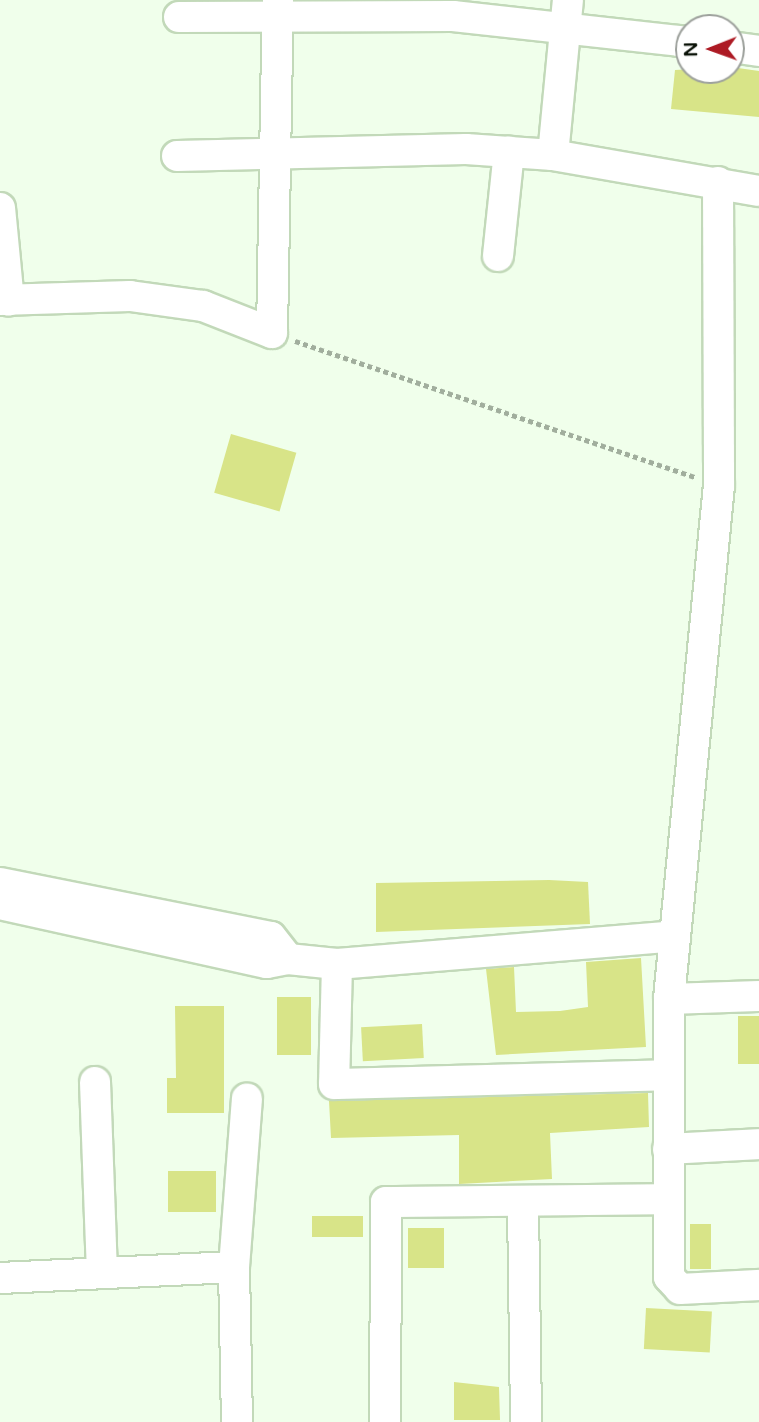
<!DOCTYPE html>
<style>
body{margin:0}
#map{position:relative;width:759px;height:1422px;overflow:hidden;background:#f0ffeb;font-family:"Varela Round",sans-serif}
div>[style]{position:absolute}
.building>*{inset:0;background:#d8e488;transform-origin:0 0}
.path>*{height:4.5px;margin-top:-2.25px;transform-origin:0;background:repeating-linear-gradient(90deg,#a1ae9d 0 5px,transparent 0 8.5px)}
.roads{filter:drop-shadow(2px 0 #c2d9b9) drop-shadow(-2px 0 #c2d9b9) drop-shadow(0 2px #c2d9b9) drop-shadow(0 -2px #c2d9b9)}
.minor>*{height:30px;margin:-15px;padding:0 15px;transform-origin:15px;border-radius:15px;background:#fff}
span{translate:-50% -50%;white-space:nowrap;text-align:center;line-height:1.15;-webkit-text-stroke:5px #fff;paint-order:stroke}
.north{position:absolute;left:675px;top:14px;width:70px;height:70px;box-sizing:border-box;background:#fff;border:2px solid #9da19c;border-radius:50%;rotate:269deg;font-size:19px;font-weight:700;line-height:28px;text-align:center;color:#0b1308}
.north::after{content:'';display:block;margin:auto;width:24px;height:32px;background:#ad1a24;clip-path:polygon(50% 0,100% 100%,50% 72%,0 100%)}
</style>
<div id="map">
<div class="building">
<i style="clip-path:polygon(731px 67px,759px 71px,759px 117px,671px 109px,675px 70px)"></i>
<i style="left:231px;top:434px;width:68px;height:61px;rotate:16deg"></i>
<i style="clip-path:polygon(549px 880px,588px 882px,590px 924px,376px 932px,376px 883px)"></i>
<i style="clip-path:polygon(641px 958px,646px 1047px,496px 1055px,486px 969px,514px 967px,516px 1012px,560px 1011px,588px 1007px,586px 962px)"></i>
<i style="left:311px;top:997px;width:58px;height:34px;rotate:90deg"></i>
<i style="clip-path:polygon(175px 1006px,224px 1006px,224px 1113px,167px 1113px,167px 1078px,176px 1078px)"></i>
<i style="left:759px;top:1016px;width:48px;height:21px;rotate:90deg"></i>
<i style="left:422px;top:1024px;width:34px;height:61px;rotate:87deg"></i>
<i style="clip-path:polygon(648px 1093px,649px 1127px,550px 1133px,552px 1179px,459px 1184px,459px 1135px,331px 1138px,329px 1101px)"></i>
<i style="left:168px;top:1171px;width:48px;height:41px"></i>
<i style="left:312px;top:1216px;width:51px;height:21px"></i>
<i style="left:690px;top:1224px;width:21px;height:45px"></i>
<i style="left:408px;top:1228px;width:36px;height:40px"></i>
<i style="left:646px;top:1308px;width:66px;height:41px;rotate:3deg"></i>
<i style="clip-path:polygon(454px 1382px,499px 1387px,500px 1420px,454px 1420px)"></i>
</div>
<div class="path">
<i style="left:295px;top:341px;width:422px;rotate:18.8deg"></i>
</div>
<div class="roads">
<div class="minor">
<i style="left:179px;top:17px;width:274px;rotate:-0.2deg"></i>
<i style="left:453px;top:16px;width:237px;rotate:6.3deg"></i>
<i style="left:731px;top:47px;width:28px;rotate:8deg"></i>
<i style="left:553px;top:155px;width:156px;rotate:-84.5deg"></i>
<i style="left:177px;top:156px;width:289px;rotate:-1.4deg"></i>
<i style="left:466px;top:149px;width:87px;rotate:3.9deg"></i>
<i style="left:553px;top:155px;width:209px;rotate:9.9deg"></i>
<i style="left:718px;top:182px;width:303px;rotate:89.8deg"></i>
<i style="left:719px;top:485px;width:516px;rotate:95.56deg"></i>
<i style="left:669px;top:999px;width:278px;rotate:90deg"></i>
<i style="left:669px;top:1277px;width:16px;rotate:47deg"></i>
<i style="left:680px;top:1289px;width:79px;rotate:-2.9deg"></i>
<i style="left:0;top:208px;width:93px;rotate:84.5deg"></i>
<i style="left:498px;top:256px;width:105px;rotate:-84deg"></i>
<i style="left:0;top:300px;width:130px;rotate:-1.8deg"></i>
<i style="left:130px;top:296px;width:74px;rotate:7.8deg"></i>
<i style="left:203px;top:306px;width:74px;rotate:21.4deg"></i>
<i style="left:272px;top:333px;width:333px;rotate:-89deg"></i>
<i style="left:0;top:883px;width:276px;rotate:11.3deg"></i>
<i style="left:271px;top:937px;width:28px;rotate:52deg"></i>
<i style="left:0;top:904px;width:273px;rotate:12.5deg"></i>
<i style="left:267px;top:963px;width:21px;rotate:-11deg"></i>
<i style="left:288px;top:959px;width:49px;rotate:5.8deg"></i>
<i style="left:337px;top:964px;width:339px;rotate:-4.7deg"></i>
<i style="left:337px;top:964px;width:120px;rotate:91.4deg"></i>
<i style="left:334px;top:1084px;width:335px;rotate:-1.5deg"></i>
<i style="left:669px;top:999px;width:90px;rotate:-1.9deg"></i>
<i style="left:95px;top:1082px;width:191px;rotate:87.9deg"></i>
<i style="left:668px;top:1149px;width:91px;rotate:-3.1deg"></i>
<i style="left:523px;top:1204px;width:218px;rotate:89.2deg"></i>
<i style="left:234px;top:1267px;width:169px;rotate:-85.6deg"></i>
<i style="left:0;top:1278px;width:234px;rotate:-2.7deg"></i>
<i style="left:234px;top:1267px;width:155px;rotate:88.9deg"></i>
<i style="left:385px;top:1422px;width:220px;rotate:-89.7deg"></i>
<i style="left:386px;top:1202px;width:282px;rotate:-0.6deg"></i>
</div>
</div>
<div class="north">N</div>
</div>
